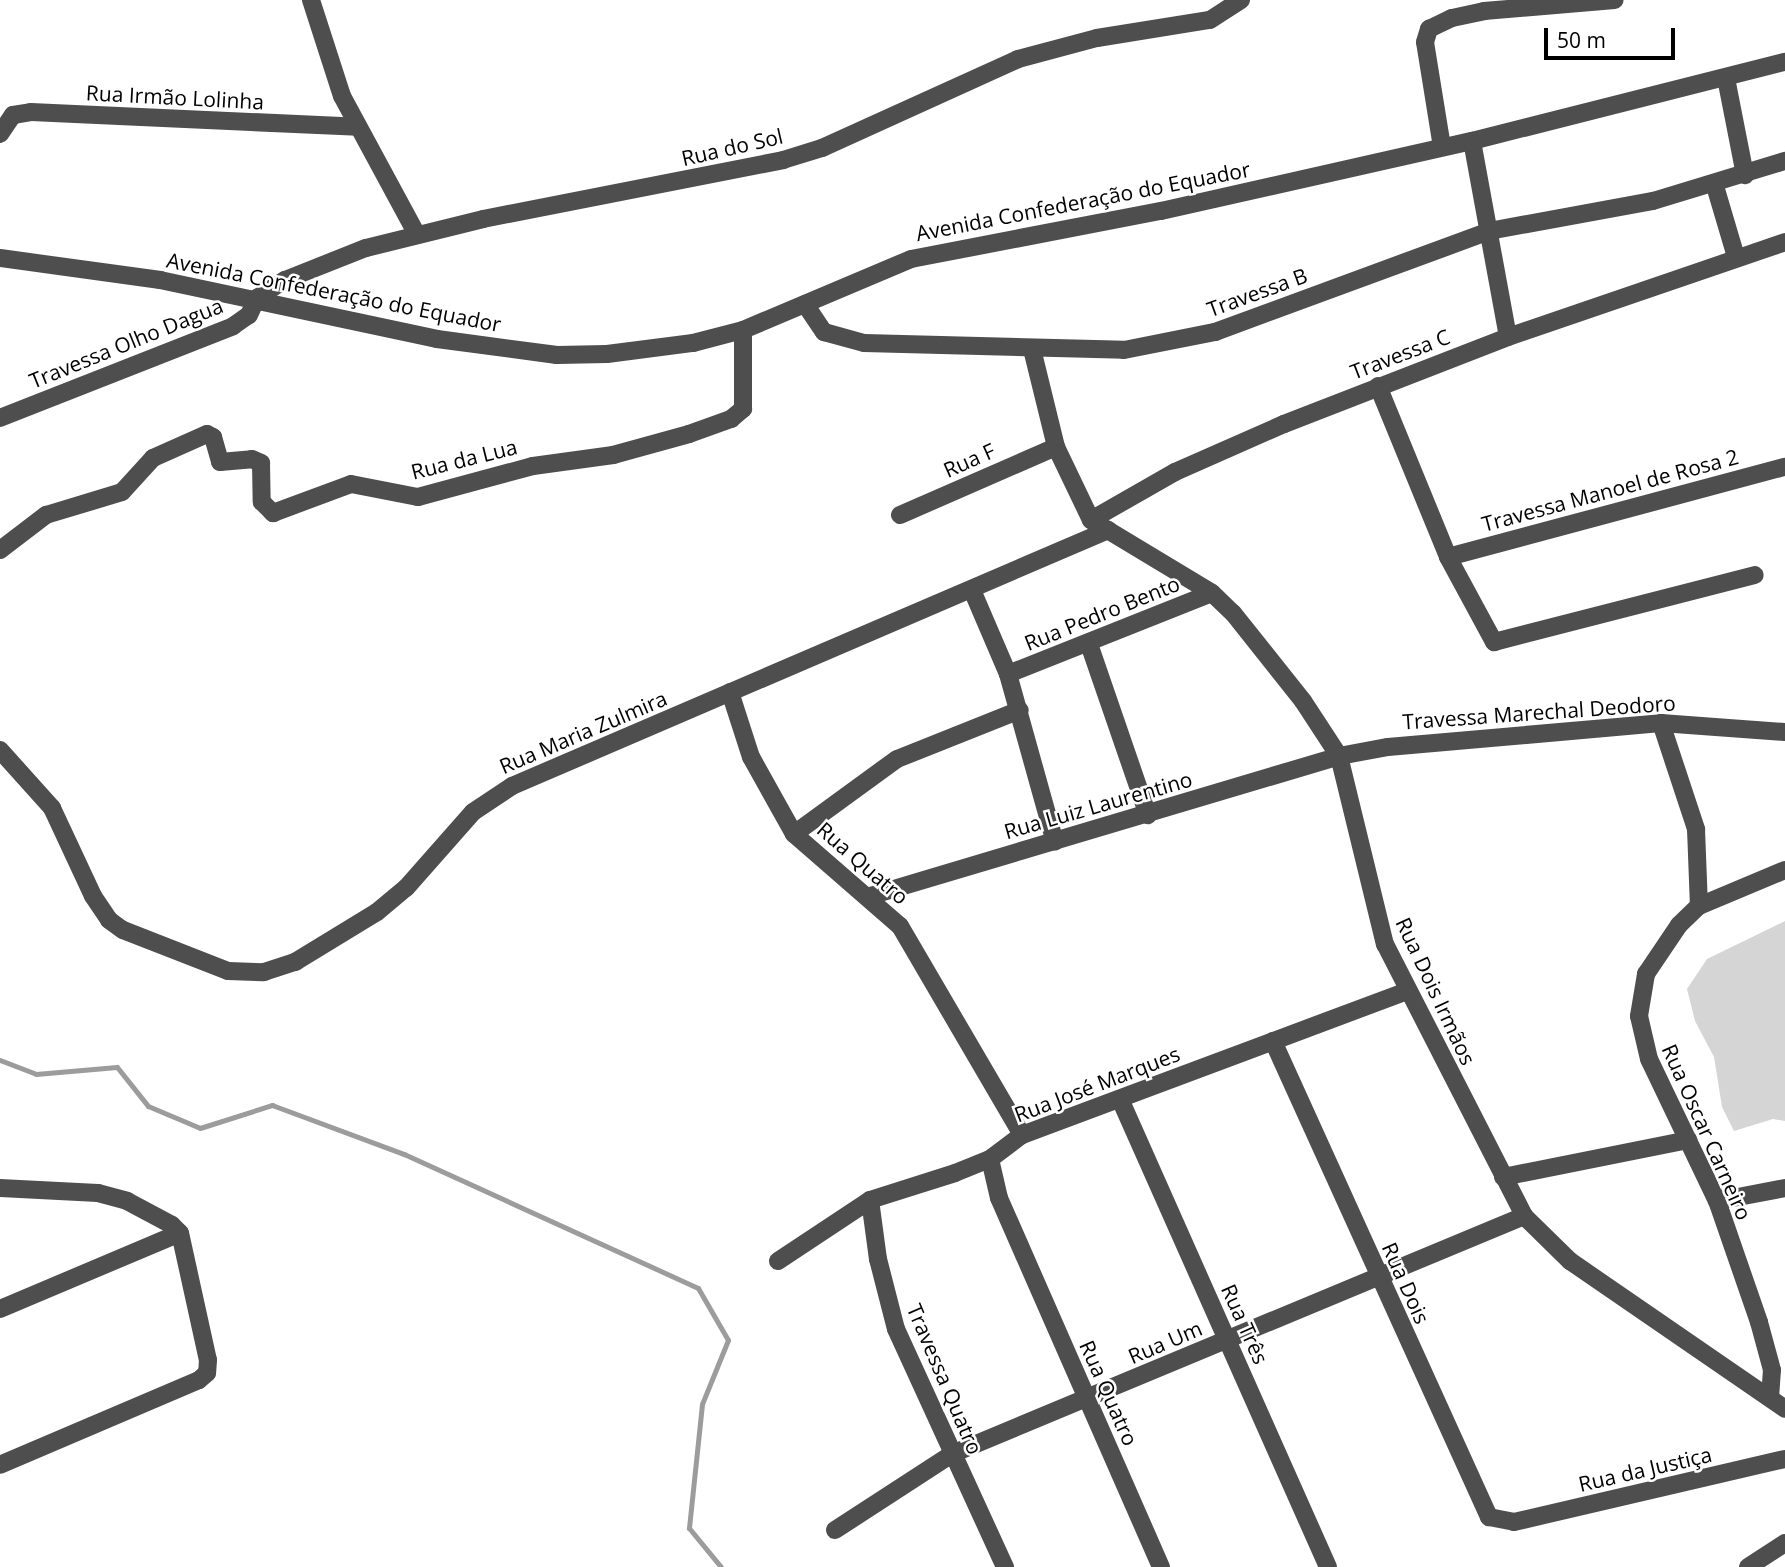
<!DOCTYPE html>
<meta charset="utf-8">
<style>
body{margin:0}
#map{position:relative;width:1785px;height:1567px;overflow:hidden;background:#fff;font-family:"Open Sans",sans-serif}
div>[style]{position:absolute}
.green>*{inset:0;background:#d5d5d5}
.stream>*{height:5px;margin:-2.5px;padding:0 2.5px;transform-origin:2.5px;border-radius:2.5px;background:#9c9c9c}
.minor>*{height:18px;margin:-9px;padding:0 9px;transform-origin:9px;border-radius:9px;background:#4e4e4e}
span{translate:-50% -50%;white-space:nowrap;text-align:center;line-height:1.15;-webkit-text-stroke:5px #fff;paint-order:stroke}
.street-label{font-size:21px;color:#000}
.scale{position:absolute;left:1544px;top:28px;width:131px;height:32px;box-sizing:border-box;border:4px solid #000;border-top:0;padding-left:9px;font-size:21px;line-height:24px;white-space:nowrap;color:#000;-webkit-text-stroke:5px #fff;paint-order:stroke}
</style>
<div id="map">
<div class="green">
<i style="clip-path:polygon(1785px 921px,1785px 1121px,1773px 1119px,1734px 1131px,1722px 1107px,1714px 1057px,1695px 1021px,1687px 989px,1707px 959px)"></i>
</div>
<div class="stream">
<i style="left:0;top:1060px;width:39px;rotate:21deg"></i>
<i style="left:36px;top:1074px;width:81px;rotate:-4.9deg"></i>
<i style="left:117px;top:1067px;width:50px;rotate:51.5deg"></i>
<i style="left:148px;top:1106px;width:56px;rotate:22.9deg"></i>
<i style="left:200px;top:1128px;width:76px;rotate:-17.7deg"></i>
<i style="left:272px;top:1105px;width:141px;rotate:20.4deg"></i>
<i style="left:404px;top:1154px;width:323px;rotate:24.5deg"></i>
<i style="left:698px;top:1288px;width:60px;rotate:60deg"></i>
<i style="left:728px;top:1340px;width:69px;rotate:112.1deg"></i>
<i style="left:702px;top:1404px;width:125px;rotate:96deg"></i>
<i style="left:689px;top:1528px;width:50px;rotate:50.6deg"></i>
</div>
<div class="minor">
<i style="left:311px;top:0;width:101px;rotate:72.1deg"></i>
<i style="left:342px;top:96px;width:156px;rotate:61.6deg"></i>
<i style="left:1726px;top:78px;width:99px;rotate:78.9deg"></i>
<i style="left:0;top:134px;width:23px;rotate:-56deg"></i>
<i style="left:13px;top:115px;width:18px;rotate:-9deg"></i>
<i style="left:31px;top:112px;width:327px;rotate:2.6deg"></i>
<i style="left:1472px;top:141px;width:199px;rotate:79.6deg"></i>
<i style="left:1442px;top:147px;width:106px;rotate:-99.2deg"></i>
<i style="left:1425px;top:42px;width:14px;rotate:-73deg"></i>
<i style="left:1429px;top:29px;width:25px;rotate:-26deg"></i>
<i style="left:1452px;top:18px;width:33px;rotate:-12deg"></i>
<i style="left:1484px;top:11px;width:131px;rotate:-4.8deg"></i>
<i style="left:1715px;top:186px;width:74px;rotate:73.5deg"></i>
<i style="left:0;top:258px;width:162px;rotate:7.8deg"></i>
<i style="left:160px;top:280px;width:283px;rotate:12deg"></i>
<i style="left:437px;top:339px;width:121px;rotate:7.6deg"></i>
<i style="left:557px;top:355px;width:50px;rotate:-1.1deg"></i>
<i style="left:607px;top:354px;width:87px;rotate:-7.3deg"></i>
<i style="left:693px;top:343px;width:52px;rotate:-14.6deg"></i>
<i style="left:743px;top:330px;width:182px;rotate:-22.9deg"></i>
<i style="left:911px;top:259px;width:255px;rotate:-10.9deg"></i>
<i style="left:1161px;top:211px;width:319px;rotate:-12.7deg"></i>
<i style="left:1472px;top:141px;width:323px;rotate:-14.2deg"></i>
<i style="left:805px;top:304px;width:34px;rotate:56deg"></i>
<i style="left:824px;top:332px;width:41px;rotate:15.4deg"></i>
<i style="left:864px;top:343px;width:260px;rotate:1.5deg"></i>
<i style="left:1124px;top:350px;width:93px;rotate:-11.2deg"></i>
<i style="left:1215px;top:332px;width:292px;rotate:-20.2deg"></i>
<i style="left:1489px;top:231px;width:167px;rotate:-10.4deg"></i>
<i style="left:1653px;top:201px;width:138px;rotate:-16.9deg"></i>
<i style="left:1032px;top:349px;width:101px;rotate:76.2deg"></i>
<i style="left:1056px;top:447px;width:81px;rotate:64.4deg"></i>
<i style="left:1091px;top:520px;width:141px;rotate:31.1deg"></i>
<i style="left:1212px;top:593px;width:29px;rotate:44deg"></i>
<i style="left:1233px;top:613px;width:112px;rotate:51.5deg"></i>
<i style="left:1303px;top:701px;width:66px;rotate:56.8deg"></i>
<i style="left:1339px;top:756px;width:194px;rotate:76.3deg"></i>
<i style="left:1385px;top:944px;width:305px;rotate:62.9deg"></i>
<i style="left:1524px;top:1216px;width:64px;rotate:44.4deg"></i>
<i style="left:1570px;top:1261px;width:261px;rotate:34.5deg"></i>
<i style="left:1378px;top:386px;width:185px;rotate:67.7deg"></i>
<i style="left:1448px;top:557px;width:97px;rotate:61.6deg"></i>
<i style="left:1494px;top:642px;width:269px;rotate:-14.4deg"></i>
<i style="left:0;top:418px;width:251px;rotate:-21.5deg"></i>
<i style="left:233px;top:326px;width:19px;rotate:-35deg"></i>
<i style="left:249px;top:315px;width:19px;rotate:-65deg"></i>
<i style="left:257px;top:298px;width:33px;rotate:-33deg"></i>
<i style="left:285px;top:280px;width:87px;rotate:-21.6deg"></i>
<i style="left:366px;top:248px;width:121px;rotate:-13.9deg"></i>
<i style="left:483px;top:219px;width:306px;rotate:-11.1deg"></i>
<i style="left:783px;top:160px;width:41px;rotate:-17.1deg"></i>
<i style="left:822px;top:148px;width:215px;rotate:-24.4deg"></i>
<i style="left:1018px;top:59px;width:82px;rotate:-14.9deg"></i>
<i style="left:1097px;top:38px;width:114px;rotate:-9.1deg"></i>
<i style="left:1210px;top:20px;width:37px;rotate:-33deg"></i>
<i style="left:900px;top:515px;width:170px;rotate:-23.6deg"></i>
<i style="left:1091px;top:520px;width:97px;rotate:-29.7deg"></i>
<i style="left:1175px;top:472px;width:119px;rotate:-23.8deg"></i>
<i style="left:1284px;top:424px;width:240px;rotate:-21.2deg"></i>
<i style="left:1508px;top:337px;width:293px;rotate:-18.9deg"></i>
<i style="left:0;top:550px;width:58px;rotate:-37.3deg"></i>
<i style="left:46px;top:515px;width:79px;rotate:-16.8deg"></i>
<i style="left:122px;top:492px;width:46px;rotate:-47.6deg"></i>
<i style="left:153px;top:458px;width:59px;rotate:-24deg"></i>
<i style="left:207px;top:434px;width:7px;rotate:27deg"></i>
<i style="left:213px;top:437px;width:26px;rotate:74deg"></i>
<i style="left:220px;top:462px;width:32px;rotate:-5deg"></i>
<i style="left:252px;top:459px;width:10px;rotate:24deg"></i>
<i style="left:261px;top:463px;width:39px;rotate:89deg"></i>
<i style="left:262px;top:502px;width:16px;rotate:45deg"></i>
<i style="left:273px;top:513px;width:83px;rotate:-20.4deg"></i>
<i style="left:351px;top:484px;width:68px;rotate:11deg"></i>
<i style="left:418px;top:497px;width:119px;rotate:-15.1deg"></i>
<i style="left:533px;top:466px;width:81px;rotate:-7.8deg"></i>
<i style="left:613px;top:455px;width:79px;rotate:-15.4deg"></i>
<i style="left:689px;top:434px;width:45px;rotate:-19.7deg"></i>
<i style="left:731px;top:419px;width:16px;rotate:-40deg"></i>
<i style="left:743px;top:409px;width:79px;rotate:-90deg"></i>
<i style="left:1448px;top:557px;width:349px;rotate:-15deg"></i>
<i style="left:972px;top:590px;width:91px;rotate:66.8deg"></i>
<i style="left:1008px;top:674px;width:174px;rotate:74.4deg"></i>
<i style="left:1089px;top:644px;width:181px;rotate:71deg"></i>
<i style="left:1008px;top:674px;width:219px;rotate:-21.7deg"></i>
<i style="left:730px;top:692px;width:68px;rotate:72.1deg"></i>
<i style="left:751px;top:757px;width:88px;rotate:60.8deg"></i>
<i style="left:794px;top:834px;width:140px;rotate:41deg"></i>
<i style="left:900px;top:926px;width:242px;rotate:59.7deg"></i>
<i style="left:1661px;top:723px;width:112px;rotate:71.7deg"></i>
<i style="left:1696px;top:829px;width:77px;rotate:87.8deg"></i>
<i style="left:0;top:750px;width:78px;rotate:48.1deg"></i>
<i style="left:52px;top:808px;width:97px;rotate:65deg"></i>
<i style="left:93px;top:896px;width:29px;rotate:56deg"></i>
<i style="left:109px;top:920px;width:17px;rotate:36deg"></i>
<i style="left:123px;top:930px;width:113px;rotate:21.3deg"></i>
<i style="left:228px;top:971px;width:36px;rotate:2deg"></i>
<i style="left:264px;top:972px;width:33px;rotate:-18deg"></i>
<i style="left:295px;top:962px;width:96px;rotate:-31.4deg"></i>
<i style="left:377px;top:912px;width:38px;rotate:-40deg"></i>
<i style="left:406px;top:888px;width:101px;rotate:-48.6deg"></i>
<i style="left:473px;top:812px;width:47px;rotate:-33.7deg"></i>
<i style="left:512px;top:786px;width:649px;rotate:-23.24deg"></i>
<i style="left:794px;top:834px;width:127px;rotate:-36.1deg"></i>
<i style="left:897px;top:759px;width:132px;rotate:-21.7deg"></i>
<i style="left:870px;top:896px;width:489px;rotate:-16.6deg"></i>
<i style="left:1339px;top:756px;width:50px;rotate:-10.4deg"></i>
<i style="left:1388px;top:747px;width:274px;rotate:-5deg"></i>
<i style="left:1661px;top:723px;width:124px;rotate:4.2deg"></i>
<i style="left:1273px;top:1041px;width:523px;rotate:65.59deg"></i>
<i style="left:1489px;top:1517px;width:25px;rotate:11deg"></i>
<i style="left:1514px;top:1522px;width:278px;rotate:-13.1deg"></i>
<i style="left:1120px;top:1099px;width:512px;rotate:66.04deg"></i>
<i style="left:990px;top:1159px;width:40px;rotate:77deg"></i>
<i style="left:999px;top:1198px;width:403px;rotate:66.3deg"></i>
<i style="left:1503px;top:1177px;width:189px;rotate:-11.3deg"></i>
<i style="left:0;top:1188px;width:98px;rotate:2.9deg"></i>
<i style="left:98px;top:1193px;width:30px;rotate:15deg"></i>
<i style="left:127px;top:1201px;width:51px;rotate:28.1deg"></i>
<i style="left:172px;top:1225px;width:11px;rotate:45deg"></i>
<i style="left:180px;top:1233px;width:130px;rotate:77.6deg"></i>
<i style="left:208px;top:1360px;width:13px;rotate:94deg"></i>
<i style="left:207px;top:1373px;width:11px;rotate:139deg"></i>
<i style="left:199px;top:1380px;width:216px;rotate:156.9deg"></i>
<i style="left:870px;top:1200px;width:60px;rotate:82.3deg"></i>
<i style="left:878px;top:1259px;width:72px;rotate:75.6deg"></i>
<i style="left:896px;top:1329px;width:262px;rotate:65.4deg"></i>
<i style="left:1717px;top:1201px;width:69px;rotate:-10.8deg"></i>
<i style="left:778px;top:1261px;width:110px;rotate:-33.5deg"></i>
<i style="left:870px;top:1200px;width:89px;rotate:-17.6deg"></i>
<i style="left:955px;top:1173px;width:38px;rotate:-22deg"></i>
<i style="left:990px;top:1159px;width:40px;rotate:-37deg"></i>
<i style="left:1022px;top:1135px;width:411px;rotate:-20.5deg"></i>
<i style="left:0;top:1309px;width:195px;rotate:-22.9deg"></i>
<i style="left:1770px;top:1398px;width:28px;rotate:-86deg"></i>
<i style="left:1772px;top:1370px;width:50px;rotate:-105.2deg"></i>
<i style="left:1759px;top:1322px;width:128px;rotate:-109.1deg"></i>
<i style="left:1717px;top:1201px;width:157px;rotate:-115.6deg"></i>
<i style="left:1649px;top:1059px;width:44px;rotate:-103.1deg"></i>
<i style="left:1639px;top:1016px;width:43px;rotate:-80.5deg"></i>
<i style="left:1646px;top:974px;width:59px;rotate:-56deg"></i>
<i style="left:1679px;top:925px;width:28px;rotate:-44deg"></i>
<i style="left:1699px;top:906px;width:93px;rotate:-22.7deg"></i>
<i style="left:835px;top:1530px;width:140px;rotate:-33deg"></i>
<i style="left:952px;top:1454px;width:620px;rotate:-22.59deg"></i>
<i style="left:1748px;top:1567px;width:44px;rotate:-33deg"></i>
</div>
<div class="street-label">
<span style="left:175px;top:97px;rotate:3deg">Rua Irmão Lolinha</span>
<span style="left:732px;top:147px;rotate:-13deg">Rua do Sol</span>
<span style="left:1083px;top:201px;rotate:-11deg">Avenida Confederação do Equador</span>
<span style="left:334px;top:292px;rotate:11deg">Avenida Confederação do Equador</span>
<span style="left:1257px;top:292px;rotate:-20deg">Travessa B</span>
<span style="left:126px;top:343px;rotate:-22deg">Travessa Olho Dagua</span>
<span style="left:1400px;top:354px;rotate:-21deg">Travessa C</span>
<span style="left:464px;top:459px;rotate:-14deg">Rua da Lua</span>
<span style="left:969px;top:460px;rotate:-24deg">Rua F</span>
<span style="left:1610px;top:490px;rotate:-15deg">Travessa Manoel de Rosa 2</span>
<span style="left:1102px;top:613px;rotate:-22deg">Rua Pedro Bento</span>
<span style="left:1539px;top:712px;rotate:-4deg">Travessa Marechal Deodoro</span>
<span style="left:583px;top:732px;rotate:-23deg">Rua Maria Zulmira</span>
<span style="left:1098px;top:805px;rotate:-16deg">Rua Luiz Laurentino</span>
<span style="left:863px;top:863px;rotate:41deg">Rua Quatro</span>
<span style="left:1436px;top:991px;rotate:65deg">Rua Dois Irmãos</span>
<span style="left:1097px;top:1084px;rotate:-21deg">Rua José Marques</span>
<span style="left:1707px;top:1132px;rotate:66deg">Rua Oscar Carneiro</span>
<span style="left:1406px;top:1283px;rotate:66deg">Rua Dois</span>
<span style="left:1245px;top:1324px;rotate:66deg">Rua Três</span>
<span style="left:1165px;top:1342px;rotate:-23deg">Rua Um</span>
<span style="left:945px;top:1379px;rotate:67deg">Travessa Quatro</span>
<span style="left:1109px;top:1393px;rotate:66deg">Rua Quatro</span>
<span style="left:1645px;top:1469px;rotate:-13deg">Rua da Justiça</span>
</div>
<div class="scale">50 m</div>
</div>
